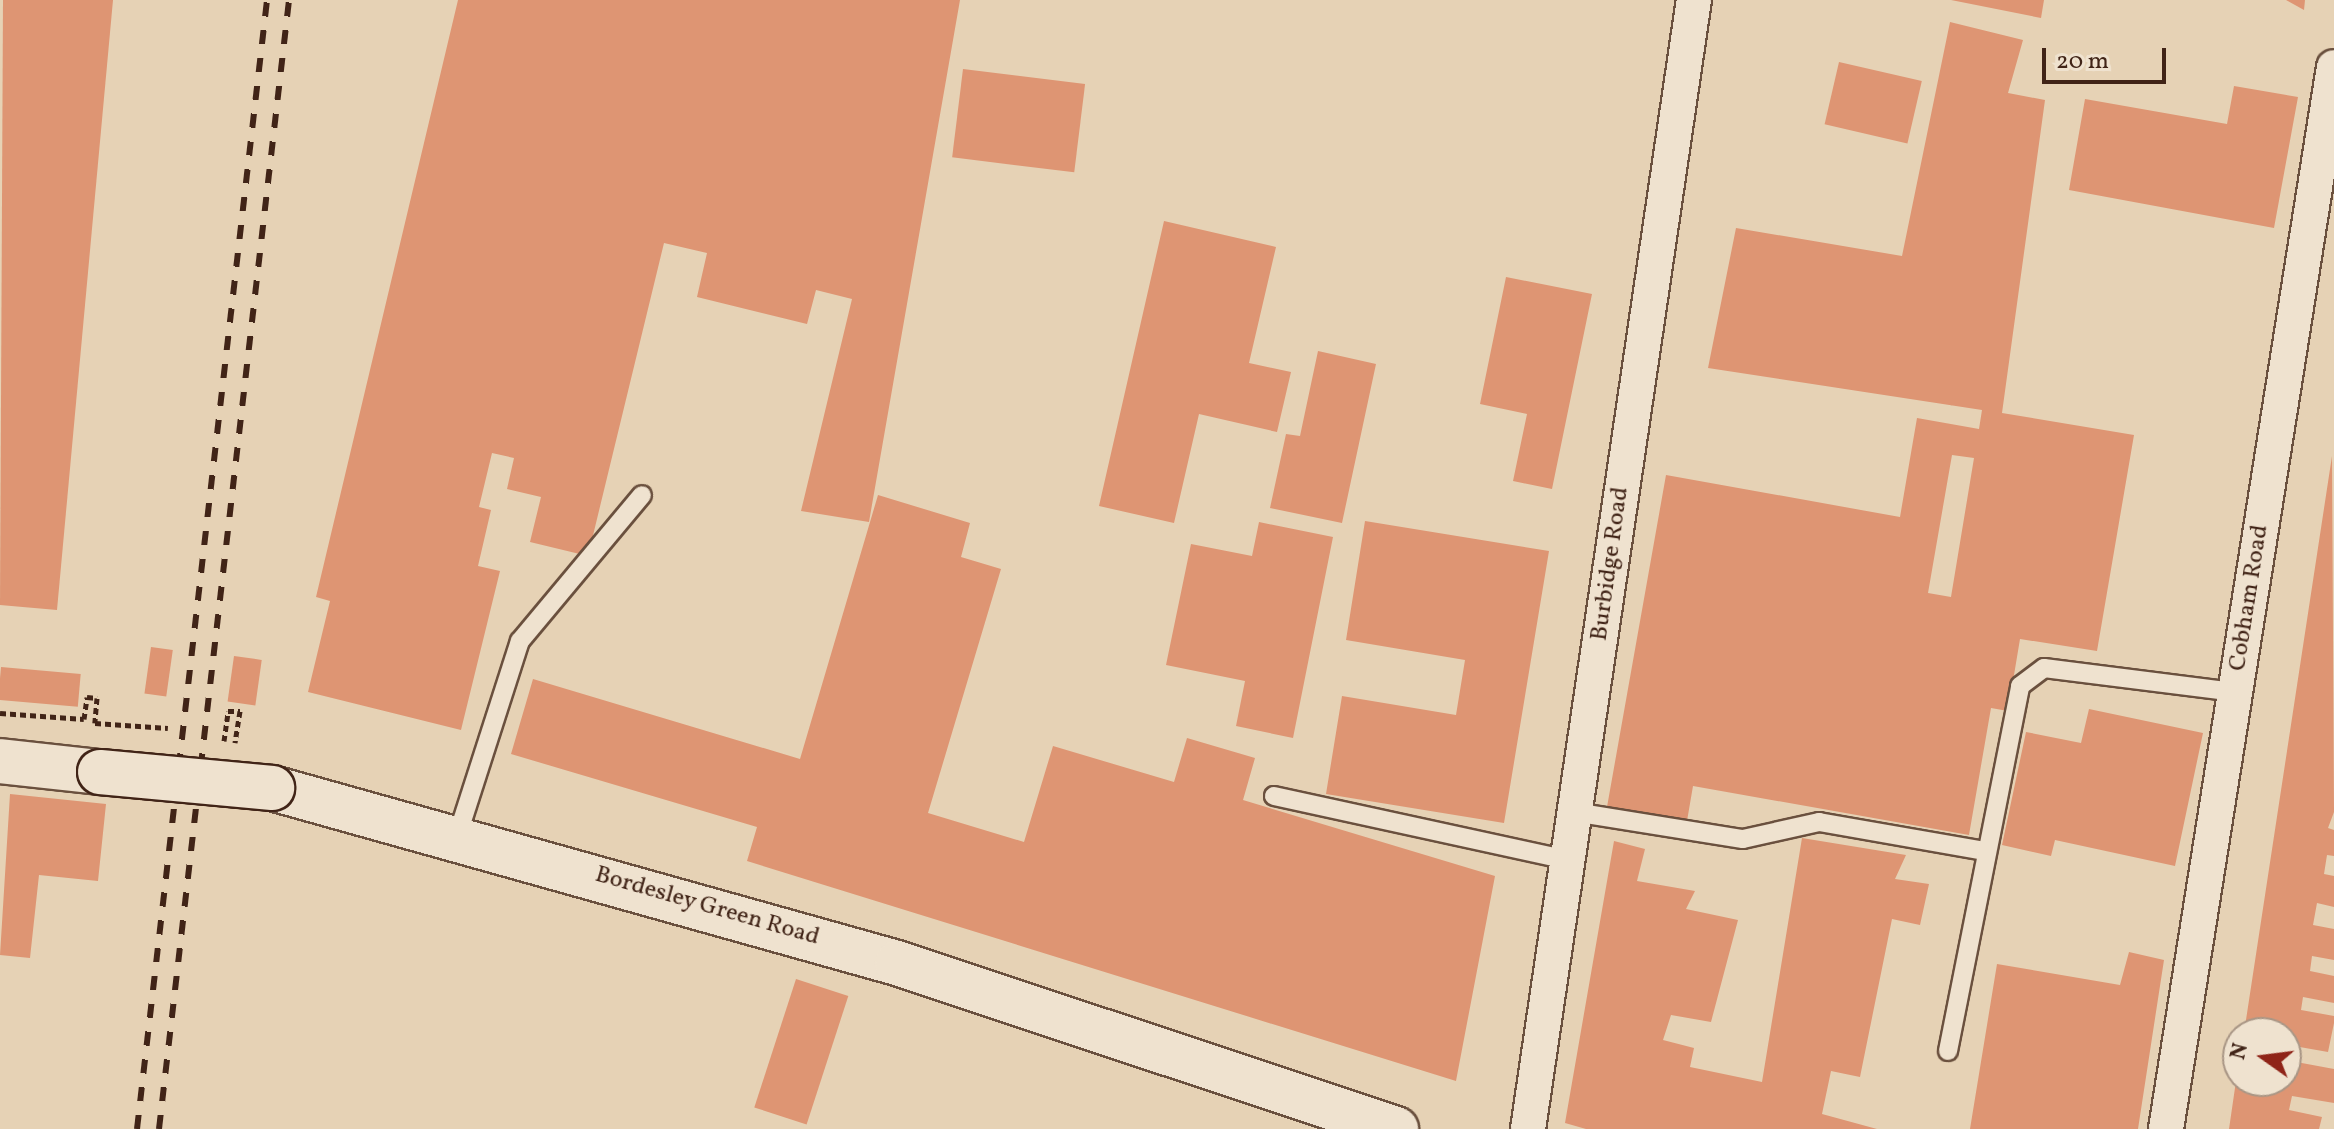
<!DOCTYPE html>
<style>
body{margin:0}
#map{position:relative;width:2334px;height:1129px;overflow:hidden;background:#e6d2b5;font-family:Vollkorn,serif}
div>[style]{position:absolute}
.building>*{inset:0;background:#de9573;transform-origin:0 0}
.path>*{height:5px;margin-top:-2.5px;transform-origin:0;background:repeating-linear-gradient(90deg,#412417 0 6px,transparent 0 10px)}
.roads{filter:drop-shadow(2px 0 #6a503e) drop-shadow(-2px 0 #6a503e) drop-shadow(0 2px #6a503e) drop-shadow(0 -2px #6a503e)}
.service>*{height:18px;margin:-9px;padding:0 9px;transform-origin:9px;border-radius:9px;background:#efe2cf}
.minor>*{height:34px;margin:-17px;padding:0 17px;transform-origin:17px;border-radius:17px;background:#efe2cf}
.secondary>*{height:44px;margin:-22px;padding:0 22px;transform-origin:22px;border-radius:22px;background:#efe2cf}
.rail>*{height:6px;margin-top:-3px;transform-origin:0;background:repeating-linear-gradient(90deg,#412417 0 14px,transparent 0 28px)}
.bridges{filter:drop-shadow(2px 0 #412417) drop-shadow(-2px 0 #412417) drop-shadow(0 2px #412417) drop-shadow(0 -2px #412417)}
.secondary-bridge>*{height:44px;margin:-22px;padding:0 22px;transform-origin:22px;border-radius:22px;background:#efe2cf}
span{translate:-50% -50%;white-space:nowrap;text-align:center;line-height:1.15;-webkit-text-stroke:6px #efe2cf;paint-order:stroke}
.street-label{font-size:24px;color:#412417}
.north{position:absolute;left:2222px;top:1017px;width:80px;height:80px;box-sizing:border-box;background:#efe2cf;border:2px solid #a99685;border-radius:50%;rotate:284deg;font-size:22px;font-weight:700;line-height:32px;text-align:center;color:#412417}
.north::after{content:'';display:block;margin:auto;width:28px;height:36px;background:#8f2418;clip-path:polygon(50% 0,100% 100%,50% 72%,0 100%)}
.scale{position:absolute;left:2042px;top:48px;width:124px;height:36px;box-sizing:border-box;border:4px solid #412417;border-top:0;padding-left:10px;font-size:24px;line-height:28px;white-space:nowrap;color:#412417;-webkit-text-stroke:6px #efe2cf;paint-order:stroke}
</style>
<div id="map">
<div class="building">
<i style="clip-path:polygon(3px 0,113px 0,57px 610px,0 605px)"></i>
<i style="clip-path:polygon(458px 0,960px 0,869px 522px,801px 511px,852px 299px,816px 290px,807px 324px,697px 297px,707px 253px,664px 243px,588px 556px,530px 542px,541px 497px,507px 489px,514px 458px,492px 453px,479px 507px,491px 510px,478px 566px,500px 571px,461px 730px,308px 692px,330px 601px,316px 597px)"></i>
<i style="clip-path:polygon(1951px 0,2044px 0,2041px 18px)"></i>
<i style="clip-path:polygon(2286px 0,2305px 0,2304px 10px)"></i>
<i style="clip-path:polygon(evenodd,1950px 22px,2023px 40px,2008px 93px,2045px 100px,2002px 413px,2134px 435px,2097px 651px,2020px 639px,2008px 711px,1991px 708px,1969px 835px,1693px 786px,1687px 821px,1607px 807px,1666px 475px,1900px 517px,1917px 418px,1979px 429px,1982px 410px,1708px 368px,1736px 228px,1902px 256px,1950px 22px,1952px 455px,1974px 458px,1951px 597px,1928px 593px,1952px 455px)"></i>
<i style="left:1839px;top:62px;width:85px;height:64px;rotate:13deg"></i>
<i style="left:963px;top:69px;width:123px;height:89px;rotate:7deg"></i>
<i style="clip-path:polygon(2234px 86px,2298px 97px,2274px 228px,2069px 190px,2085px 99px,2227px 124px)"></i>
<i style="clip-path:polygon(1164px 221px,1276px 247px,1249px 363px,1291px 372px,1277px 432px,1199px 414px,1174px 523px,1099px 506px)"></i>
<i style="clip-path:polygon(1506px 277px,1592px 294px,1552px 489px,1513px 481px,1527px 414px,1480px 404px)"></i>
<i style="clip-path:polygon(1318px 351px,1376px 364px,1342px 523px,1270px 508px,1286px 434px,1300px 436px)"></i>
<i style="clip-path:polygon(2332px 456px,2334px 812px,2328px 828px,2334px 830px,2334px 856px,2327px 855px,2324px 874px,2334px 876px,2334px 907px,2317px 903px,2313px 925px,2334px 929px,2334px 960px,2312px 956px,2310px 971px,2334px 976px,2334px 1003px,2303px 997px,2301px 1010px,2334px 1016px,2334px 1023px,2328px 1052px,2294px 1046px,2291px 1061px,2334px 1069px,2334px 1103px,2292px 1096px,2289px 1110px,2322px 1117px,2319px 1129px,2229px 1129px,2236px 1081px,2286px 1081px,2286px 1033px,2244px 1033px)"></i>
<i style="clip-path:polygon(878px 495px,970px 523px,961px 557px,1001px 569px,928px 813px,1024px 842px,1053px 746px,1174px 782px,1187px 738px,1255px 758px,1243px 800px,1495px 876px,1456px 1081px,747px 861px,757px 827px,511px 754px,533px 679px,800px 759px)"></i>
<i style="clip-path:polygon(1365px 521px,1549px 551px,1504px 823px,1326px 794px,1342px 696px,1456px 715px,1465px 660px,1346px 640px)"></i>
<i style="clip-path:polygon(1259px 522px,1333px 537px,1293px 738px,1236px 726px,1245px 681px,1166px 665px,1191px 544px,1252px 556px)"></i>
<i style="left:151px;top:647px;width:22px;height:47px;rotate:8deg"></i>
<i style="left:234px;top:656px;width:28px;height:46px;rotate:8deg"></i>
<i style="left:1px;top:667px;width:80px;height:33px;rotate:5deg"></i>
<i style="clip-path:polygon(2089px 709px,2203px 733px,2175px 866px,2055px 840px,2051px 856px,2002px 845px,2026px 732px,2081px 743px)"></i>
<i style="clip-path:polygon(10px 794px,106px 804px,98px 881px,39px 875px,30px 958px,0 955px)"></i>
<i style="clip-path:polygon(1802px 838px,1906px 855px,1895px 879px,1929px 884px,1920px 925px,1892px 919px,1860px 1077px,1831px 1071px,1822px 1114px,1877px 1129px,1586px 1129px,1565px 1123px,1614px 841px,1645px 849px,1637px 881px,1695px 891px,1686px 909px,1738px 920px,1711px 1022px,1671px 1015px,1663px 1040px,1694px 1048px,1690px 1067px,1762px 1082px)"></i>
<i style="clip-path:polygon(2129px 952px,2164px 960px,2138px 1129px,1970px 1129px,1997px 964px,2120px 985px)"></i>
<i style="left:796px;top:979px;width:55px;height:135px;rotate:18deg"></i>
</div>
<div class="path">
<i style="left:0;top:713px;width:84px;rotate:4.1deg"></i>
<i style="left:84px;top:719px;width:22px;rotate:-82deg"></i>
<i style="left:87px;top:697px;width:10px;rotate:6deg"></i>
<i style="left:97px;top:698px;width:25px;rotate:95deg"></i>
<i style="left:95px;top:723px;width:73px;rotate:3.9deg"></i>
<i style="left:224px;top:741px;width:30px;rotate:-82deg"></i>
<i style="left:228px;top:711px;width:12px"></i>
<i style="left:240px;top:711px;width:32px;rotate:99deg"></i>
</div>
<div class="roads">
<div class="service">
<i style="left:1274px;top:796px;width:300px;rotate:12.3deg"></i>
<i style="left:1574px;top:812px;width:171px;rotate:9.1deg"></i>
<i style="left:1743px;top:839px;width:78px;rotate:-12.6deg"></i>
<i style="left:1819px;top:822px;width:169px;rotate:9.9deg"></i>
<i style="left:457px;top:837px;width:206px;rotate:-72.2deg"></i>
<i style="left:520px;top:641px;width:190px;rotate:-50.1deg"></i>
<i style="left:1948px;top:1051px;width:372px;rotate:-78.8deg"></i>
<i style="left:2020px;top:686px;width:30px;rotate:-37deg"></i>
<i style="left:2044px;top:668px;width:193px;rotate:7.2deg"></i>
</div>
<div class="minor">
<i style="left:1528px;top:1129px;width:1141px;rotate:-81.64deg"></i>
<i style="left:2166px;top:1129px;width:1075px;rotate:-81.01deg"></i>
</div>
<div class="secondary">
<i style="left:0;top:761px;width:101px;rotate:6.3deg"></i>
<i style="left:272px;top:788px;width:649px;rotate:15.64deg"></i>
<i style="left:897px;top:963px;width:526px;rotate:18.4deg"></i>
</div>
</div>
<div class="rail">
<i style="left:137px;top:1129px;width:1136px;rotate:-83.43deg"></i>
<i style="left:159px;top:1129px;width:1136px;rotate:-83.43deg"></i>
</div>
<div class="bridges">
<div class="secondary-bridge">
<i style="left:100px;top:772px;width:173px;rotate:5.3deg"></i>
</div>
</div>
<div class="street-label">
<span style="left:1611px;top:564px;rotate:-82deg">Burbidge Road</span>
<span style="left:2250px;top:598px;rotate:-81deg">Cobham Road</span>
<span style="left:707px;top:907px;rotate:16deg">Bordesley Green Road</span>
</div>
<div class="north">N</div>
<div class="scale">20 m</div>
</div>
